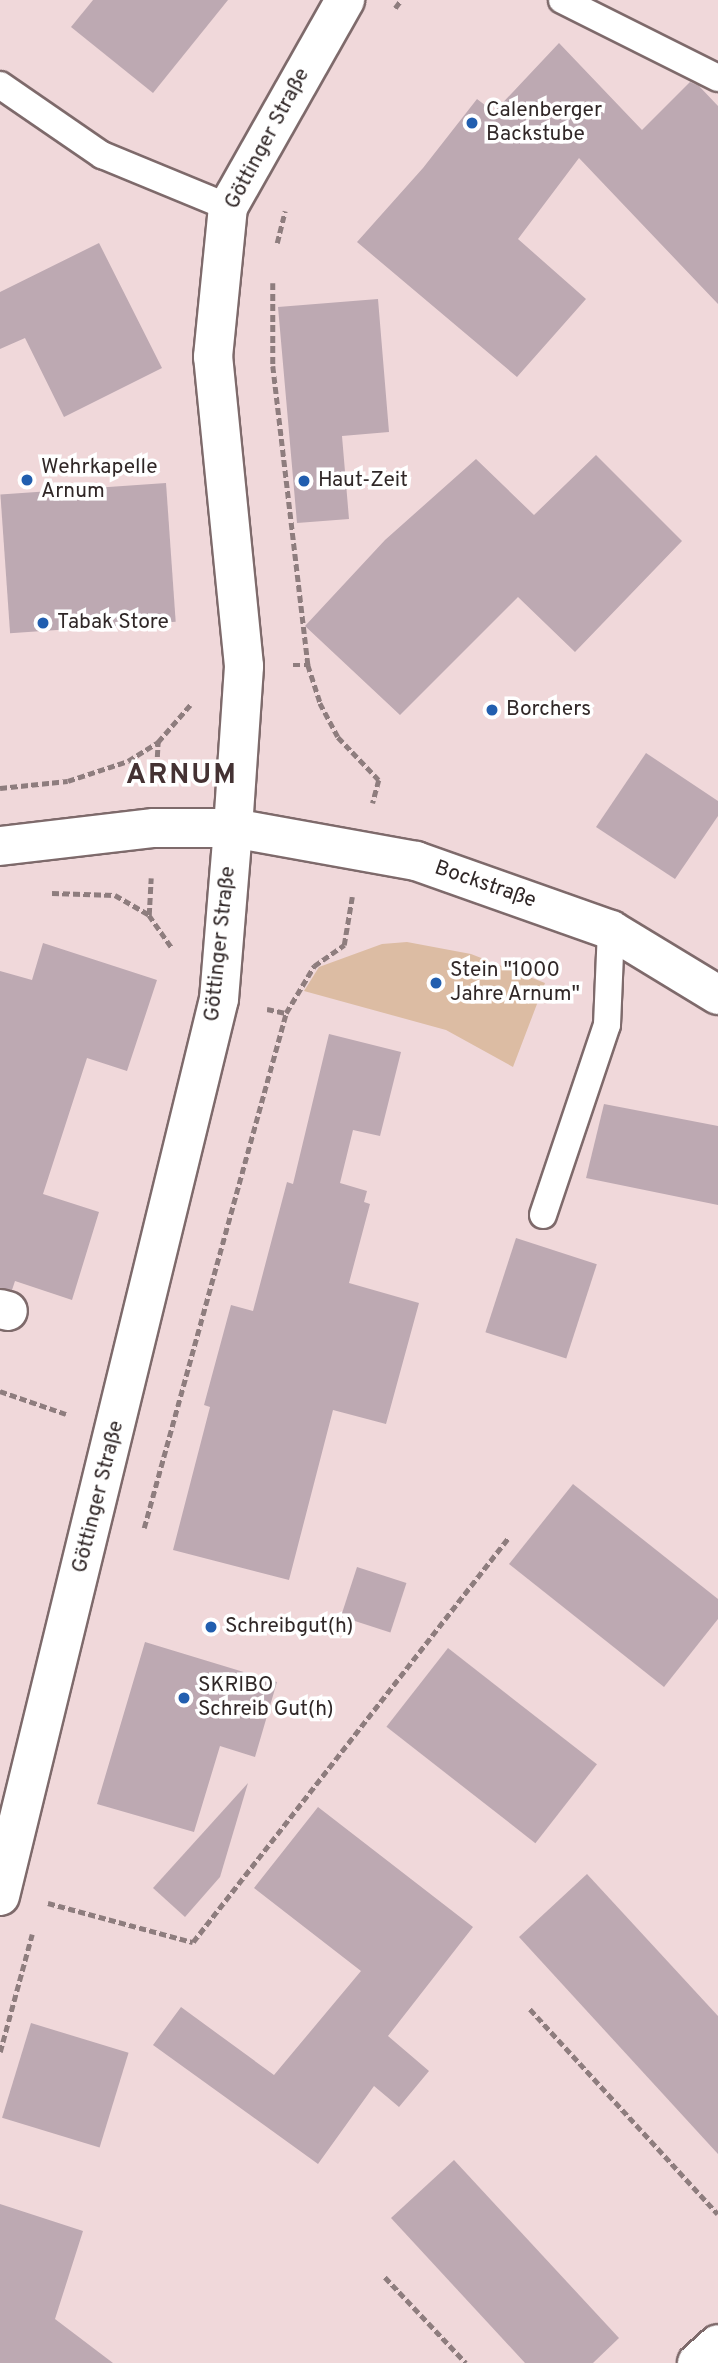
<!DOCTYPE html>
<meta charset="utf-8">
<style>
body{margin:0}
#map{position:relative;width:718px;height:2363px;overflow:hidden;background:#f0d8da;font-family:Overpass,sans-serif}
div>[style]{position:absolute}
.green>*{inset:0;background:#dcbca3}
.building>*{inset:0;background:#bda9b2;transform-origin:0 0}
.path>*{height:4.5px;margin-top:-2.25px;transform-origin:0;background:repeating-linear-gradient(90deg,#8e7d7e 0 7px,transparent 0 10.5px)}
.roads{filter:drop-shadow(2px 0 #7e6a6b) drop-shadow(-2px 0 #7e6a6b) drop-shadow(0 2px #7e6a6b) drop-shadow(0 -2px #7e6a6b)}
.service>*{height:26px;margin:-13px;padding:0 13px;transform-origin:13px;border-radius:13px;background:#fff}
.minor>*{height:38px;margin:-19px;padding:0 19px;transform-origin:19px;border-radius:19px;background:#fff}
.tertiary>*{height:38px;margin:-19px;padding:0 19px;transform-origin:19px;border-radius:19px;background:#fff}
.secondary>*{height:38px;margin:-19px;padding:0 19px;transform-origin:19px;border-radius:19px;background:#fff}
.dots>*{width:19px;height:19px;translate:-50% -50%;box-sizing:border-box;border:4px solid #fff;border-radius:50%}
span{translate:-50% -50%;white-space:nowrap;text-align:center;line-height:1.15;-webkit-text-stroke:7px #fff;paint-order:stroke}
.poi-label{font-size:21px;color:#302727}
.left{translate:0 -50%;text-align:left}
.street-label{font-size:21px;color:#302727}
.district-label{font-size:28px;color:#443233;font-weight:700;letter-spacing:2px}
</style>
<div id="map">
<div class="green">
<i style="clip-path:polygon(407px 942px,471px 954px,545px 983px,513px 1067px,446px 1030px,304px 991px,319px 967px,382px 944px)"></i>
</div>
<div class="building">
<i style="clip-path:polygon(93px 0,228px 0,153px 93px,71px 27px)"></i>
<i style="clip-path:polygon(559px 43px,642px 130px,690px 82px,699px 86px,718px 106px,718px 304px,579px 158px,518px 239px,586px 299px,517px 377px,357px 242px,423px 168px,477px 99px,494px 112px)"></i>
<i style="clip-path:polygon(99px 243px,162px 368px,64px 417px,25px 338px,0 349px,0 292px)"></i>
<i style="clip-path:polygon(378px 299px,389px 432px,342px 436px,349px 519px,297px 523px,278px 307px)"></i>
<i style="clip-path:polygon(596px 455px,682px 541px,575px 652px,518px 597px,400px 715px,305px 626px,385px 540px,476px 459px,534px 515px)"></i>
<i style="left:166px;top:483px;width:139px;height:166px;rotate:86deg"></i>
<i style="clip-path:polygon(646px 753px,718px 801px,718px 816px,675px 879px,596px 827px)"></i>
<i style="clip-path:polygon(43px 943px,157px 980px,127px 1071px,87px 1058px,43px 1194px,99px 1212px,72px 1300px,15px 1281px,12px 1290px,0 1288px,0 971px,32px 980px)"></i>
<i style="clip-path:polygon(329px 1034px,401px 1052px,380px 1136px,353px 1130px,340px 1183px,367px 1191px,364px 1202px,370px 1204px,349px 1283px,419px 1303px,386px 1424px,333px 1410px,289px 1580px,173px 1550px,210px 1407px,204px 1405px,231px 1305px,253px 1311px,287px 1182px,293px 1184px)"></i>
<i style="clip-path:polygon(604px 1104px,718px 1126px,718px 1205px,586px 1178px)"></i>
<i style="left:516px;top:1238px;width:85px;height:99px;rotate:18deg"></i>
<i style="clip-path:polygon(573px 1484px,718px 1599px,718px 1619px,664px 1687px,509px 1564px)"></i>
<i style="left:357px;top:1567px;width:52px;height:52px;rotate:18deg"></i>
<i style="clip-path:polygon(145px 1642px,277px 1682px,255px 1757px,220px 1746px,194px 1832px,97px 1804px)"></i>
<i style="left:448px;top:1648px;width:189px;height:100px;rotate:38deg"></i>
<i style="clip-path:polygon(248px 1783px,220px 1877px,185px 1917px,153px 1888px)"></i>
<i style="clip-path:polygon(318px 1807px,473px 1927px,388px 2036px,429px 2071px,399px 2107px,374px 2086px,318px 2164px,153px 2045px,181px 2007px,274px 2075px,361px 1971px,254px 1888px)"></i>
<i style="clip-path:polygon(587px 1874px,718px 2016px,718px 2154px,519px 1937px)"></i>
<i style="left:31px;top:2023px;width:102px;height:99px;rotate:17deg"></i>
<i style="clip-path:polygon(454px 2160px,619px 2338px,593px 2363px,525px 2363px,391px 2218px)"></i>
<i style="clip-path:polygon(0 2204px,83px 2231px,55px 2319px,113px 2363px,0 2363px)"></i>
</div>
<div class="path">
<i style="left:395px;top:8px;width:10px;rotate:-53deg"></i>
<i style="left:277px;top:243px;width:33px;rotate:-76deg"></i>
<i style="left:273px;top:283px;width:83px;rotate:90deg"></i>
<i style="left:273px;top:366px;width:301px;rotate:83.3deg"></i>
<i style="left:293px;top:665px;width:15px"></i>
<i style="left:308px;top:665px;width:40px;rotate:72deg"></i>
<i style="left:320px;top:703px;width:38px;rotate:62deg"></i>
<i style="left:338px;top:737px;width:59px;rotate:46.4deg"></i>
<i style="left:379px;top:780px;width:24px;rotate:105deg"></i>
<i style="left:156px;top:778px;width:36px;rotate:-87deg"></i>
<i style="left:158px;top:742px;width:49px;rotate:-49.1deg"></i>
<i style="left:0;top:788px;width:68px;rotate:-5.9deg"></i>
<i style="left:68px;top:781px;width:63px;rotate:-18.4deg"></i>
<i style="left:128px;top:761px;width:36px;rotate:-32deg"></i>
<i style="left:52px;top:893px;width:63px;rotate:1.8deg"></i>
<i style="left:115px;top:895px;width:39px;rotate:30deg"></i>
<i style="left:149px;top:915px;width:39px;rotate:55deg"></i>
<i style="left:149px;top:915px;width:37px;rotate:-87deg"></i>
<i style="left:267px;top:1009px;width:19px;rotate:12deg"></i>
<i style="left:286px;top:1013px;width:55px;rotate:-59.2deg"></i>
<i style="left:314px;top:966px;width:37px;rotate:-35deg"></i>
<i style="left:344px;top:945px;width:49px;rotate:-80.5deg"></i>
<i style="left:0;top:1391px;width:70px;rotate:19.2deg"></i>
<i style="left:144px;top:1528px;width:534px;rotate:-74.58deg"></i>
<i style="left:48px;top:1903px;width:150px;rotate:15.1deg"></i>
<i style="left:193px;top:1942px;width:514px;rotate:-52.04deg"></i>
<i style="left:530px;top:2009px;width:278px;rotate:47.5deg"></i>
<i style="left:0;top:2052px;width:122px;rotate:-74.8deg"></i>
<i style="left:385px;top:2277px;width:118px;rotate:46.7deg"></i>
</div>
<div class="roads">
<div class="service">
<i style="left:562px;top:0;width:174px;rotate:26.6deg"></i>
<i style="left:0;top:85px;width:124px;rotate:34.5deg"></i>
<i style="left:102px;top:155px;width:136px;rotate:22.4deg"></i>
<i style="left:543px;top:1215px;width:200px;rotate:-71.4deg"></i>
<i style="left:607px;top:1025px;width:95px;rotate:-87.6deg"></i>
</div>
<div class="minor">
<i style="left:233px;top:828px;width:186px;rotate:10.2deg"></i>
<i style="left:416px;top:861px;width:207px;rotate:19.5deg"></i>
<i style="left:611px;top:930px;width:125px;rotate:31.3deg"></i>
<i style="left:0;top:1309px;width:8px;rotate:14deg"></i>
<i style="left:697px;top:2363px;width:28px;rotate:-42deg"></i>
</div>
<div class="tertiary">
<i style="left:0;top:1896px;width:923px;rotate:-76.28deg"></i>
<i style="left:219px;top:999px;width:172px;rotate:-85.3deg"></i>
</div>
<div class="secondary">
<i style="left:0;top:846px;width:155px;rotate:-6.7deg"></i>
<i style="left:154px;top:828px;width:79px"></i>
<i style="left:233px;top:828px;width:162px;rotate:-86.1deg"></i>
<i style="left:244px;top:666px;width:311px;rotate:-95.7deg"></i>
<i style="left:213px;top:357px;width:151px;rotate:-84.3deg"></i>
<i style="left:228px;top:207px;width:238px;rotate:-60.5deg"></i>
</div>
</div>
<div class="dots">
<i style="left:472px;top:123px;background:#215eaf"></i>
<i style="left:27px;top:480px;background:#215eaf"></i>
<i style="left:304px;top:481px;background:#215eaf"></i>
<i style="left:43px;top:623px;background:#215eaf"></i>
<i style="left:492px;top:710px;background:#215eaf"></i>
<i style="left:436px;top:983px;background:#215eaf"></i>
<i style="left:211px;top:1627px;background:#215eaf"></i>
<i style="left:184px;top:1698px;background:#215eaf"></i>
</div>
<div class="poi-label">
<span class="left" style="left:486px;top:123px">Calenberger<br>Backstube</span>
<span class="left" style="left:41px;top:480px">Wehrkapelle<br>Arnum</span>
<span class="left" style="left:318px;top:481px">Haut-Zeit</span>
<span class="left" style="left:57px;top:623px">Tabak Store</span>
<span class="left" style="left:506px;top:710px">Borchers</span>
<span class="left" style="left:450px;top:983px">Stein "1000<br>Jahre Arnum"</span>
<span class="left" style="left:225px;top:1627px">Schreibgut(h)</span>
<span class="left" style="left:198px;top:1698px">SKRIBO<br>Schreib Gut(h)</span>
</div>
<div class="street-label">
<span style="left:268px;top:139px;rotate:-62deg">Göttinger Straße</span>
<span style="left:485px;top:885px;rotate:19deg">Bockstraße</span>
<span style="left:221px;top:944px;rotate:-84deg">Göttinger Straße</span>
<span style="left:99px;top:1497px;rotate:-76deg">Göttinger Straße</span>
</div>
<div class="district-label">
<span style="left:182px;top:776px">ARNUM</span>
</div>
</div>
